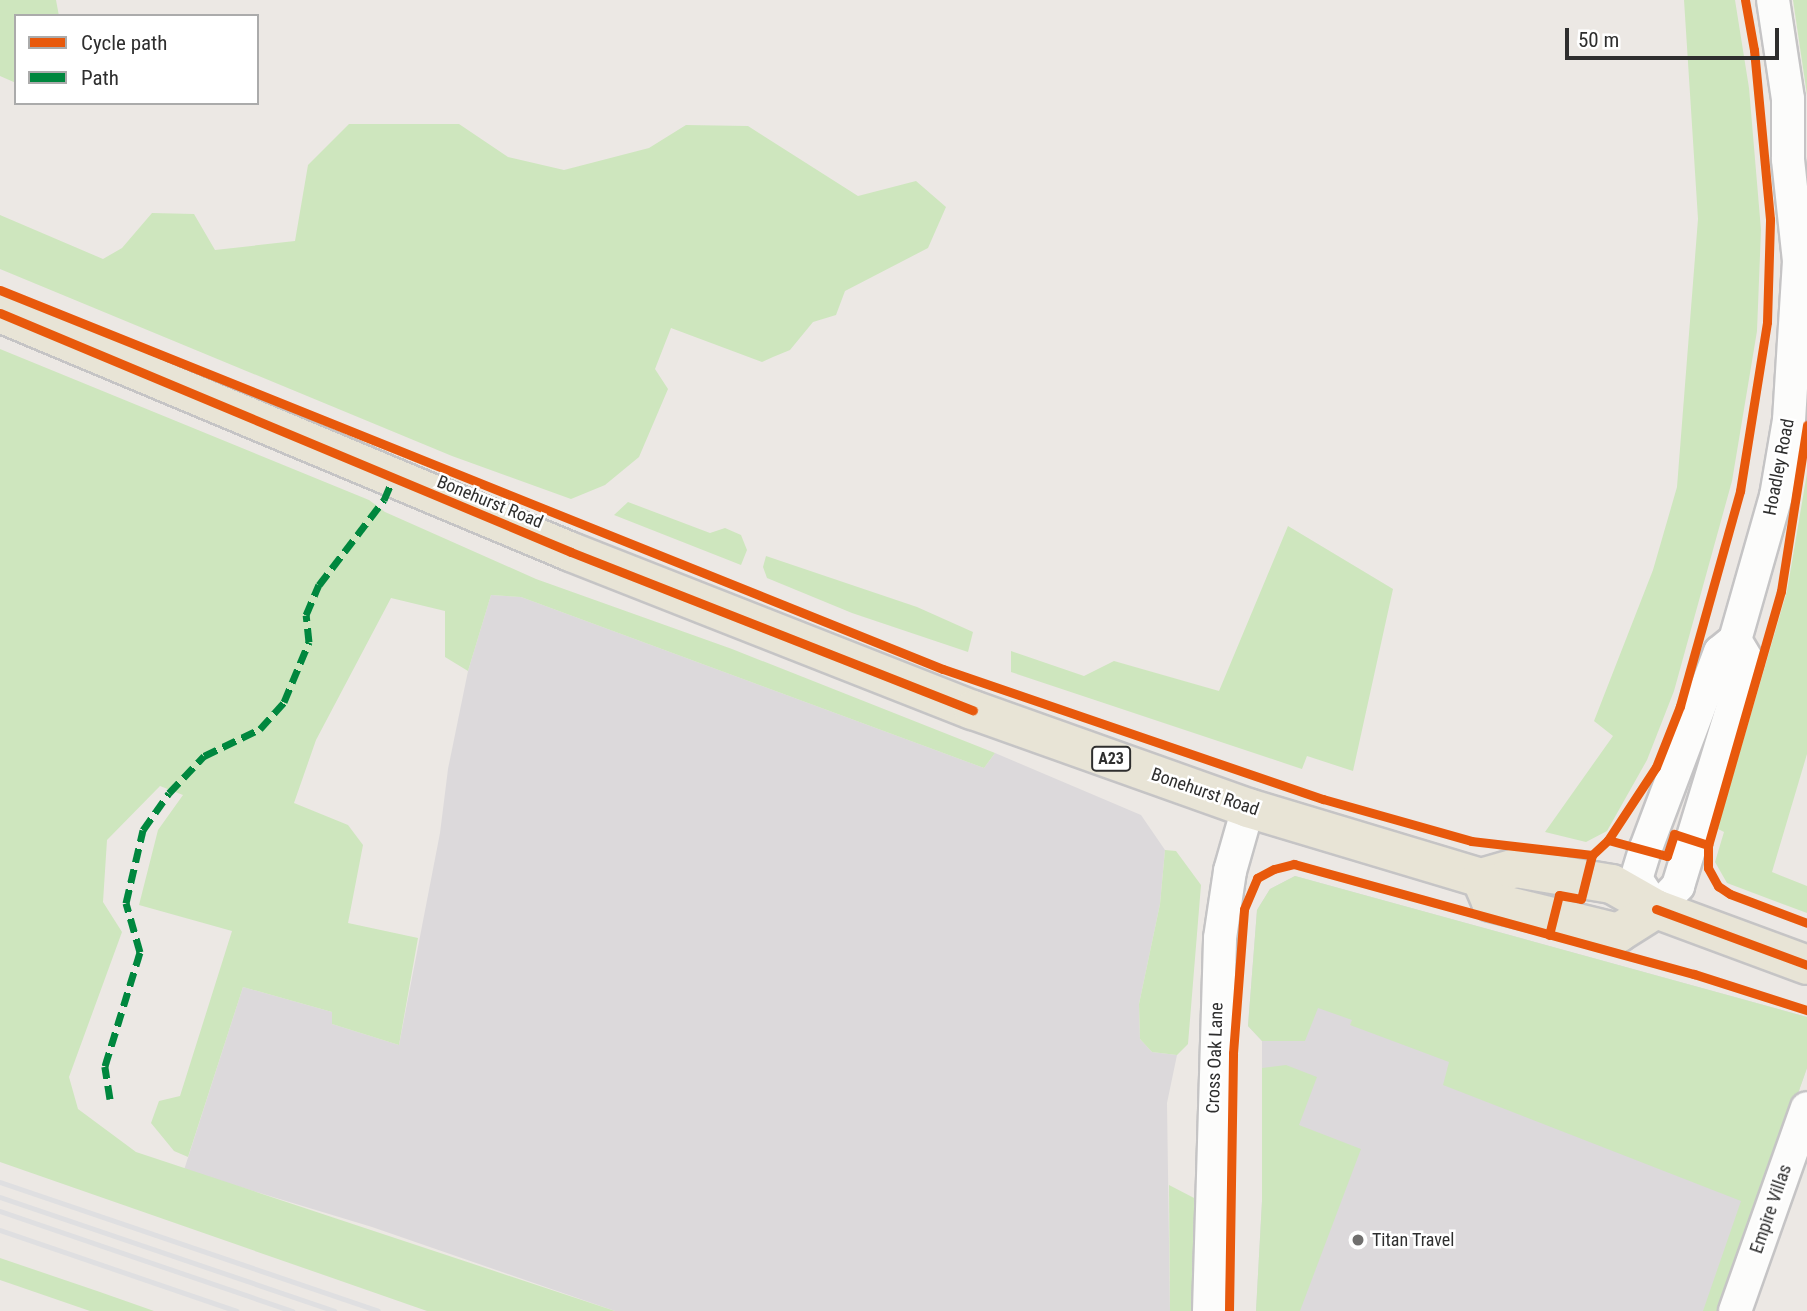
<!DOCTYPE html>
<style>
body{margin:0}
#map{position:relative;width:1807px;height:1311px;overflow:hidden;background:#ece8e4;font-family:"Roboto Condensed",sans-serif}
div>[style]{position:absolute}
.industrial>*{inset:0;background:#dcd9db}
.green>*{inset:0;background:#cee6be}
.roads{filter:drop-shadow(2px 0 #c5c4c5) drop-shadow(-2px 0 #c5c4c5) drop-shadow(0 2px #c5c4c5) drop-shadow(0 -2px #c5c4c5)}
.minor>*{height:32px;margin:-16px;padding:0 16px;transform-origin:16px;border-radius:16px;background:#fcfcfb}
.major>*{height:38px;margin:-19px;padding:0 19px;transform-origin:19px;border-radius:19px;background:#e8e4d6}
.rail>*{height:5px;margin:-2.5px;padding:0 2.5px;transform-origin:2.5px;border-radius:2.5px;background:#dfdfe1}
.quiet>*{height:7px;margin-top:-3.5px;transform-origin:0;background:repeating-linear-gradient(90deg,#00873e 0 14px,transparent 0 21px)}
.cycleway>*{height:9px;margin:-4.5px;padding:0 4.5px;transform-origin:4.5px;border-radius:4.5px;background:#e8590c}
.dots>*{width:19px;height:19px;translate:-50% -50%;box-sizing:border-box;border:4px solid #fff;border-radius:50%}
span{translate:-50% -50%;white-space:nowrap;text-align:center;line-height:1.15;-webkit-text-stroke:5px #fff;paint-order:stroke}
.shield-label span{padding:2px 5px;background:#fff;border:2px solid;border-radius:5px;-webkit-text-stroke-width:0}
.shield-label{font-size:16px;color:#2e2e2e;font-weight:700}
.street-label{font-size:18px;color:#2e2e2e}
.poi-label{font-size:18px;color:#2e2e2e}
.left{translate:0 -50%;text-align:left}
.legend{position:absolute;left:14px;top:14px;width:245px;height:91px;box-sizing:border-box;background:#fff;border:2px solid #ababab;margin:0;padding:9px 12px;list-style:none;font-size:21px;color:#2e2e2e}
.legend li{display:flex;align-items:center;gap:14px;height:35px}
.legend b{width:35px;border:2px solid #ababab}
.scale{position:absolute;left:1565px;top:28px;width:214px;height:32px;box-sizing:border-box;border:4px solid #2e2e2e;border-top:0;padding-left:9px;font-size:21px;line-height:24px;white-space:nowrap;color:#2e2e2e;-webkit-text-stroke:5px #fff;paint-order:stroke}
</style>
<div id="map">
<div class="industrial">
<i style="clip-path:polygon(491px 595px,521px 597px,984px 768px,995px 753px,1141px 815px,1165px 850px,1160px 904px,1139px 1004px,1140px 1039px,1152px 1052px,1177px 1055px,1167px 1103px,1170px 1311px,615px 1311px,372px 1227px,184px 1170px,243px 987px,332px 1012px,332px 1024px,399px 1045px,440px 833px,448px 769px,468px 671px)"></i>
<i style="clip-path:polygon(1295px 876px,1807px 1017px,1807px 1068px,1721px 1311px,1256px 1311px,1262px 1201px,1262px 1041px,1248px 1026px,1257px 910px,1270px 889px)"></i>
</div>
<div class="green">
<i style="clip-path:polygon(0 0,56px 0,59px 16px,16px 16px,16px 83px,0 76px)"></i>
<i style="clip-path:polygon(1684px 0,1735px 0,1749px 88px,1761px 230px,1757px 331px,1732px 481px,1674px 691px,1647px 760px,1607px 831px,1586px 842px,1545px 832px,1613px 736px,1594px 721px,1653px 570px,1677px 487px,1698px 219px)"></i>
<i style="clip-path:polygon(1793px 0,1807px 0,1807px 95px)"></i>
<i style="clip-path:polygon(349px 124px,459px 124px,508px 157px,564px 170px,649px 148px,686px 125px,748px 126px,858px 196px,916px 181px,946px 207px,928px 248px,845px 291px,836px 315px,813px 322px,790px 350px,773px 357px,762px 362px,671px 328px,655px 369px,668px 389px,639px 457px,605px 485px,571px 499px,452px 456px,0 269px,0 215px,103px 259px,122px 248px,152px 213px,194px 214px,215px 250px,295px 241px,308px 165px)"></i>
<i style="clip-path:polygon(0 349px,369px 500px,385px 512px,536px 579px,732px 649px,995px 753px,984px 768px,521px 597px,491px 595px,468px 671px,445px 657px,445px 611px,391px 598px,316px 740px,294px 803px,348px 825px,363px 845px,348px 923px,418px 938px,399px 1045px,332px 1024px,332px 1012px,243px 987px,188px 1157px,174px 1151px,151px 1123px,159px 1101px,180px 1096px,232px 931px,139px 905px,158px 830px,183px 795px,160px 786px,107px 840px,103px 902px,122px 932px,69px 1077px,78px 1109px,136px 1152px,615px 1311px,427px 1311px,0 1162px)"></i>
<i style="clip-path:polygon(1807px 473px,1807px 754px,1772px 872px,1807px 886px,1807px 913px,1727px 883px,1715px 862px,1724px 832px,1718px 829px,1722px 813px,1787px 591px)"></i>
<i style="clip-path:polygon(628px 502px,710px 533px,725px 528px,741px 535px,747px 550px,741px 565px,614px 515px)"></i>
<i style="clip-path:polygon(1288px 526px,1393px 589px,1353px 771px,1307px 756px,1302px 769px,1011px 672px,1011px 651px,1084px 676px,1114px 661px,1219px 691px)"></i>
<i style="clip-path:polygon(766px 556px,917px 607px,973px 632px,968px 652px,852px 613px,767px 578px,763px 567px)"></i>
<i style="clip-path:polygon(1165px 850px,1176px 851px,1201px 885px,1188px 1044px,1177px 1055px,1152px 1052px,1140px 1039px,1139px 1004px,1160px 904px)"></i>
<i style="clip-path:polygon(1295px 876px,1807px 1017px,1807px 1068px,1721px 1311px,1703px 1311px,1741px 1201px,1443px 1085px,1449px 1062px,1350px 1025px,1352px 1020px,1318px 1008px,1305px 1041px,1262px 1041px,1248px 1026px,1257px 910px,1270px 889px)"></i>
<i style="clip-path:polygon(1286px 1065px,1317px 1077px,1299px 1125px,1361px 1149px,1300px 1311px,1256px 1311px,1262px 1201px,1262px 1068px)"></i>
<i style="clip-path:polygon(1169px 1185px,1196px 1199px,1200px 1248px,1192px 1311px,1170px 1311px)"></i>
<i style="clip-path:polygon(0 1258px,100px 1292px,154px 1311px,90px 1311px,0 1280px)"></i>
</div>
<div class="roads">
<div class="minor">
<i style="left:1735px;top:640px;width:19px;rotate:141deg"></i>
<i style="left:1720px;top:652px;width:212px;rotate:110.7deg"></i>
<i style="left:1645px;top:850px;width:30px;rotate:107deg"></i>
<i style="left:1636px;top:879px;width:36px;rotate:56deg"></i>
<i style="left:1656px;top:909px;width:32px;rotate:-46deg"></i>
<i style="left:1678px;top:886px;width:236px;rotate:-73deg"></i>
<i style="left:1747px;top:660px;width:23px;rotate:-121deg"></i>
<i style="left:1735px;top:640px;width:150px;rotate:-74.1deg"></i>
<i style="left:1776px;top:496px;width:77px;rotate:-80.3deg"></i>
<i style="left:1789px;top:420px;width:159px;rotate:-86.4deg"></i>
<i style="left:1799px;top:261px;width:103px;rotate:-96.2deg"></i>
<i style="left:1788px;top:159px;width:60px;rotate:-90deg"></i>
<i style="left:1788px;top:99px;width:100px;rotate:-98.6deg"></i>
<i style="left:1209px;top:1311px;width:373px;rotate:-88.3deg"></i>
<i style="left:1220px;top:938px;width:68px;rotate:-81.5deg"></i>
<i style="left:1230px;top:871px;width:66px;rotate:-74.1deg"></i>
<i style="left:1735px;top:1311px;width:215px;rotate:-70.5deg"></i>
</div>
<div class="major">
<i style="left:0;top:313px;width:619px;rotate:22.71deg"></i>
<i style="left:571px;top:552px;width:432px;rotate:21.5deg"></i>
<i style="left:973px;top:710px;width:292px;rotate:19.6deg"></i>
<i style="left:1248px;top:808px;width:243px;rotate:16.7deg"></i>
<i style="left:1481px;top:878px;width:36px;rotate:-16deg"></i>
<i style="left:1516px;top:868px;width:97px;rotate:9.5deg"></i>
<i style="left:1612px;top:884px;width:51px;rotate:29.6deg"></i>
<i style="left:1656px;top:909px;width:161px;rotate:20.3deg"></i>
<i style="left:1481px;top:878px;width:26px;rotate:67deg"></i>
<i style="left:1491px;top:902px;width:131px;rotate:13.7deg"></i>
<i style="left:1618px;top:933px;width:45px;rotate:-32.3deg"></i>
</div>
</div>
<div class="rail">
<i style="left:0;top:1182px;width:399px;rotate:18.8deg"></i>
<i style="left:0;top:1197px;width:353px;rotate:18.8deg"></i>
<i style="left:0;top:1211px;width:309px;rotate:18.9deg"></i>
<i style="left:0;top:1230px;width:250px;rotate:18.9deg"></i>
</div>
<div class="quiet">
<i style="left:110px;top:1099px;width:33px;rotate:-99deg"></i>
<i style="left:105px;top:1066px;width:119px;rotate:-72.9deg"></i>
<i style="left:140px;top:952px;width:51px;rotate:-105.9deg"></i>
<i style="left:126px;top:903px;width:75px;rotate:-76.9deg"></i>
<i style="left:143px;top:830px;width:45px;rotate:-54.9deg"></i>
<i style="left:169px;top:793px;width:51px;rotate:-46.6deg"></i>
<i style="left:204px;top:756px;width:62px;rotate:-25.7deg"></i>
<i style="left:260px;top:729px;width:36px;rotate:-48deg"></i>
<i style="left:284px;top:702px;width:65px;rotate:-67.4deg"></i>
<i style="left:309px;top:642px;width:27px;rotate:-96deg"></i>
<i style="left:306px;top:615px;width:33px;rotate:-67deg"></i>
<i style="left:319px;top:585px;width:107px;rotate:-52.6deg"></i>
<i style="left:384px;top:500px;width:23px;rotate:-67deg"></i>
</div>
<div class="cycleway">
<i style="left:0;top:290px;width:1016px;rotate:21.9deg"></i>
<i style="left:943px;top:669px;width:402px;rotate:18.9deg"></i>
<i style="left:1323px;top:799px;width:154px;rotate:15.8deg"></i>
<i style="left:1471px;top:841px;width:122px;rotate:6.6deg"></i>
<i style="left:0;top:313px;width:619px;rotate:22.71deg"></i>
<i style="left:571px;top:552px;width:432px;rotate:21.5deg"></i>
<i style="left:1807px;top:425px;width:168px;rotate:98.9deg"></i>
<i style="left:1781px;top:591px;width:264px;rotate:106deg"></i>
<i style="left:1708px;top:845px;width:23px;rotate:90deg"></i>
<i style="left:1708px;top:868px;width:21px;rotate:61deg"></i>
<i style="left:1718px;top:886px;width:14px;rotate:34deg"></i>
<i style="left:1730px;top:894px;width:82px;rotate:20.6deg"></i>
<i style="left:1608px;top:840px;width:61px;rotate:15.2deg"></i>
<i style="left:1667px;top:856px;width:23px;rotate:-72deg"></i>
<i style="left:1674px;top:834px;width:36px;rotate:18deg"></i>
<i style="left:1656px;top:909px;width:161px;rotate:20.3deg"></i>
<i style="left:1549px;top:935px;width:41px;rotate:-76deg"></i>
<i style="left:1559px;top:895px;width:22px;rotate:10deg"></i>
<i style="left:1581px;top:899px;width:45px;rotate:-76deg"></i>
<i style="left:1592px;top:855px;width:22px;rotate:-43deg"></i>
<i style="left:1608px;top:840px;width:87px;rotate:-56.7deg"></i>
<i style="left:1656px;top:767px;width:66px;rotate:-68.5deg"></i>
<i style="left:1680px;top:706px;width:223px;rotate:-74.4deg"></i>
<i style="left:1740px;top:491px;width:171px;rotate:-80.9deg"></i>
<i style="left:1767px;top:322px;width:103px;rotate:-88.3deg"></i>
<i style="left:1770px;top:219px;width:170px;rotate:-95.4deg"></i>
<i style="left:1754px;top:50px;width:51px;rotate:-100.2deg"></i>
<i style="left:1229px;top:1311px;width:258px;rotate:-89.1deg"></i>
<i style="left:1233px;top:1053px;width:144px;rotate:-85.6deg"></i>
<i style="left:1244px;top:909px;width:34px;rotate:-67deg"></i>
<i style="left:1257px;top:878px;width:19px;rotate:-28deg"></i>
<i style="left:1274px;top:869px;width:21px;rotate:-14deg"></i>
<i style="left:1294px;top:864px;width:415px;rotate:15.4deg"></i>
<i style="left:1694px;top:974px;width:119px;rotate:17.7deg"></i>
</div>
<div class="dots">
<i style="left:1358px;top:1240px;background:#706f6e"></i>
</div>
<div class="shield-label">
<span style="left:1111px;top:759px">A23</span>
</div>
<div class="street-label">
<span style="left:1779px;top:467px;rotate:-79deg">Hoadley Road</span>
<span style="left:490px;top:502px;rotate:22deg">Bonehurst Road</span>
<span style="left:1205px;top:792px;rotate:19deg">Bonehurst Road</span>
<span style="left:1215px;top:1058px;rotate:-88deg">Cross Oak Lane</span>
<span style="left:1771px;top:1209px;rotate:-71deg">Empire Villas</span>
</div>
<div class="poi-label">
<span class="left" style="left:1372px;top:1240px">Titan Travel</span>
</div>
<ul class="legend">
<li><b style="height:9px;background:#e8590c"></b>Cycle path</li>
<li><b style="height:9px;background:#00873e"></b>Path</li>
</ul>
<div class="scale">50 m</div>
</div>
